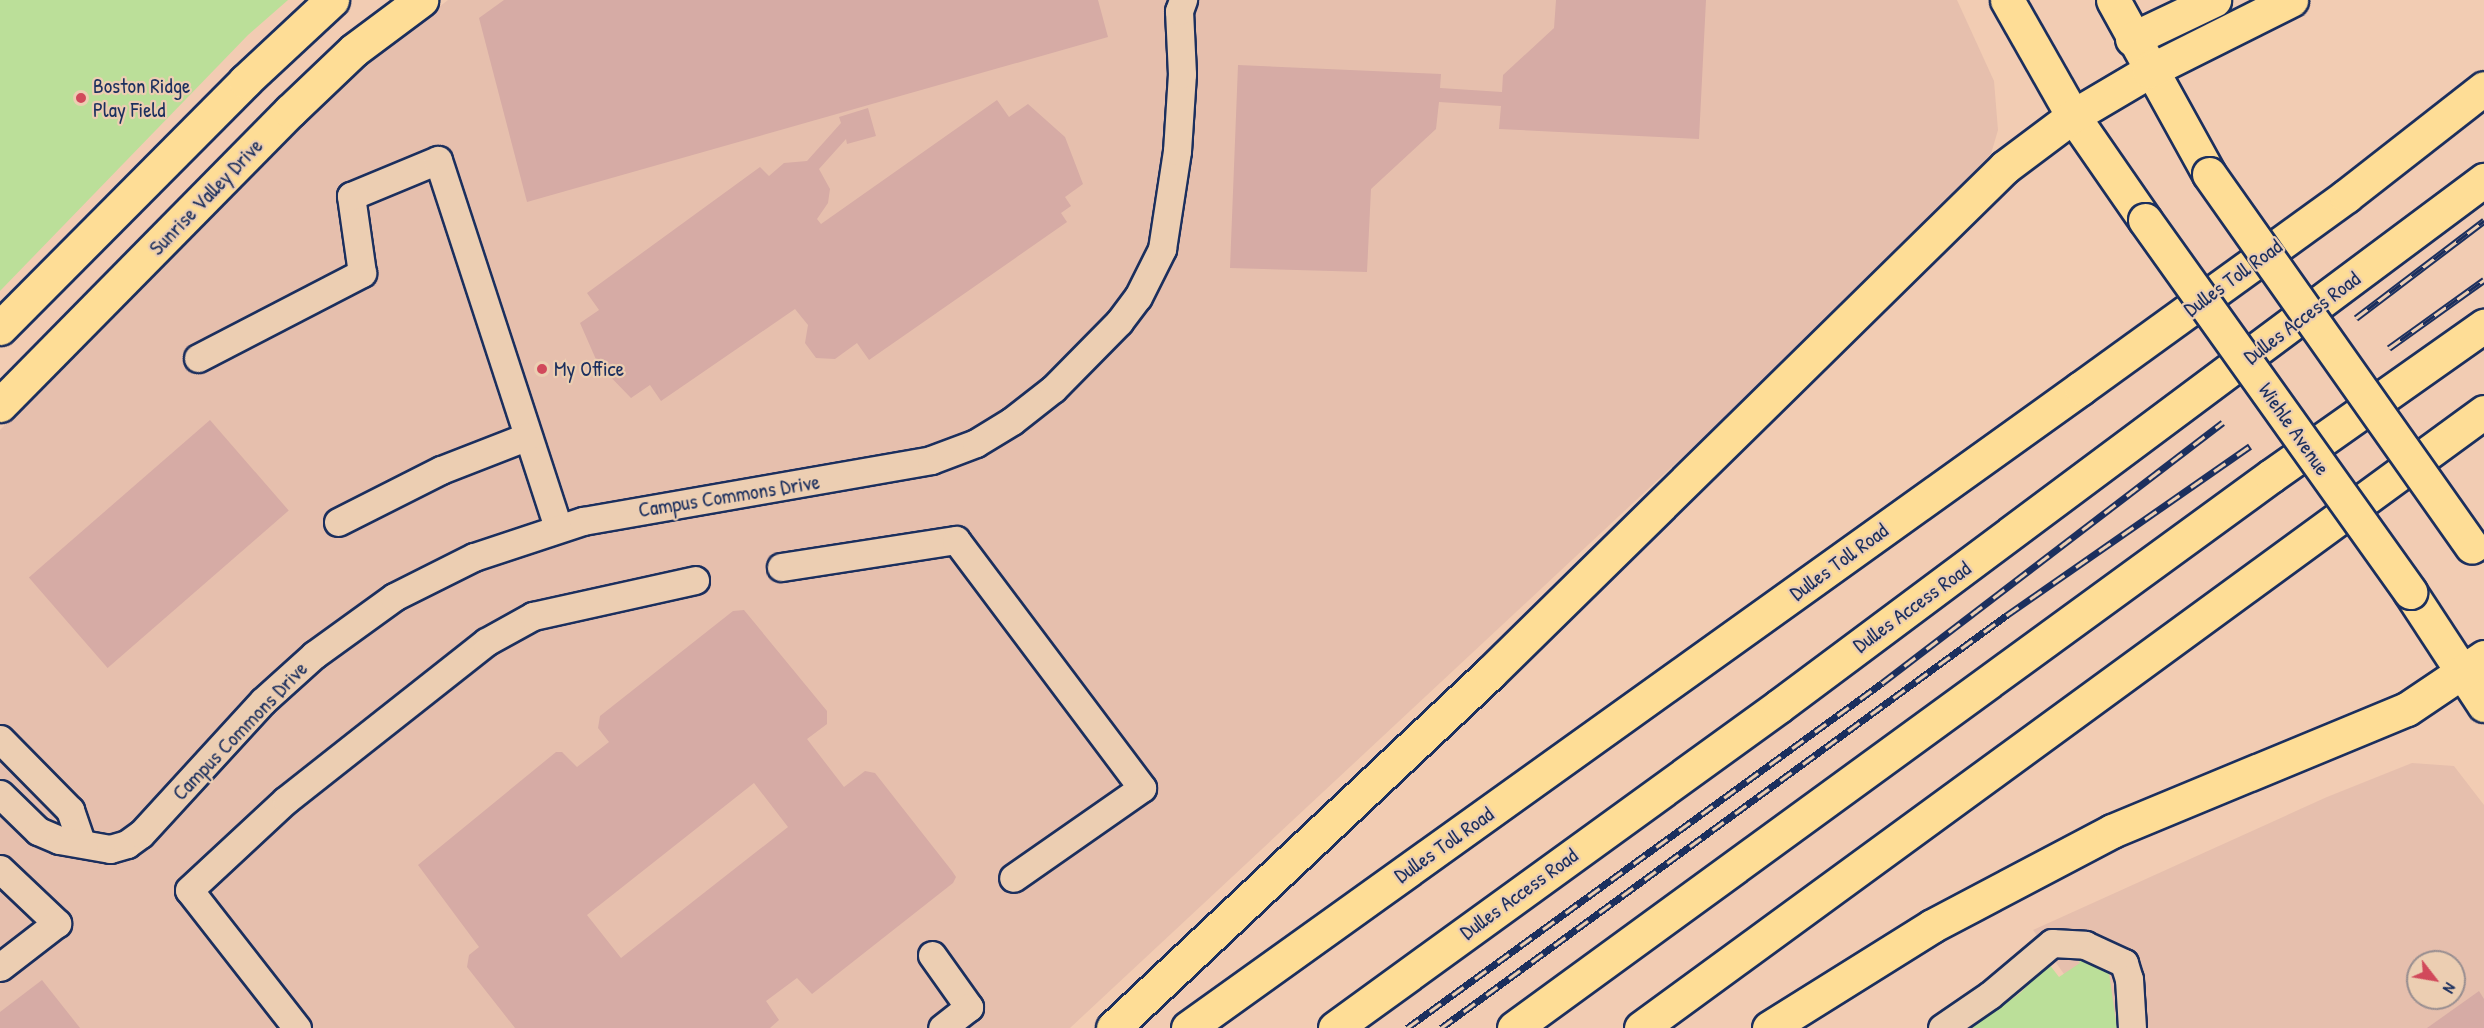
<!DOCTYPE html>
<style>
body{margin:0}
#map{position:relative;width:2484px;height:1028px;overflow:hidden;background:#f2ccb3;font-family:"Patrick Hand",sans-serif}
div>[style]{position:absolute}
.built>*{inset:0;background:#e6bfad}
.green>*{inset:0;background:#bbdf99}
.building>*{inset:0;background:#d6aba5;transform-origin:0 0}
.roads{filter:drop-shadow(2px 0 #1b2f5e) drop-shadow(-2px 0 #1b2f5e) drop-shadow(0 2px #1b2f5e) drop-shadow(0 -2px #1b2f5e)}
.minor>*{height:27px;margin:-13.5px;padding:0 13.5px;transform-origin:13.5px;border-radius:13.5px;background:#ecceb2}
.major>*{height:33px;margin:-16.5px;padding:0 16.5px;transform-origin:16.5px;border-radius:16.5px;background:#fedd96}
.highway>*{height:33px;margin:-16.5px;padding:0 16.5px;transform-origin:16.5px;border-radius:16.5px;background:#fedd96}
.rail>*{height:7px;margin-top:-3.5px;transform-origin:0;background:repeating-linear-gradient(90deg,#ecceb2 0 14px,#1b2f5e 0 28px);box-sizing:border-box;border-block:2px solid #1b2f5e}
.bridges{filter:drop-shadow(2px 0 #1b2f5e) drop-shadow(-2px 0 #1b2f5e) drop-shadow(0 2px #1b2f5e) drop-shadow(0 -2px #1b2f5e)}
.major-bridge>*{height:33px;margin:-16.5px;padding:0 16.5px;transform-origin:16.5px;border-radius:16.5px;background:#fedd96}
.dots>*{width:16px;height:16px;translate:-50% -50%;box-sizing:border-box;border:3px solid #ecceb2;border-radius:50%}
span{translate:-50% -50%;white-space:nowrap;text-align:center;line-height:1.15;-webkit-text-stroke:4.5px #ecceb2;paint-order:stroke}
.poi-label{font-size:21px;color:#1b2f5e}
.left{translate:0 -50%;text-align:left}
.street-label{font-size:21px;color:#1b2f5e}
.north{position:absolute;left:2406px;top:950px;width:60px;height:60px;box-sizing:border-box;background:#ecceb2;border:2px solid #988e90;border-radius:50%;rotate:121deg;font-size:16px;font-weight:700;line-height:24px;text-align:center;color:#1b2f5e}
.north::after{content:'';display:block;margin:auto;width:21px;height:27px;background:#d1495b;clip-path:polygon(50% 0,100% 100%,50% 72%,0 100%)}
</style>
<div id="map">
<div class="built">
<i style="clip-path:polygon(448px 0,1957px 0,1994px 81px,1998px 130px,1991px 154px,1825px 324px,1070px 1028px,0 1028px,0 430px,331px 91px)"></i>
<i style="clip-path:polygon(evenodd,2412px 763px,2454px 766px,2484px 805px,2484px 1028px,2102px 1028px,2033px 930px,2327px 797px,2412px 763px,2418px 962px,2454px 962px,2454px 998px,2418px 998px,2418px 962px)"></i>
</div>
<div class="green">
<i style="clip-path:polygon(0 0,288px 0,248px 35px,0 291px)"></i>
<i style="clip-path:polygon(2075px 955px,2100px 964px,2109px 973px,2117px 1028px,1971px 1028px,2020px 993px,2049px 964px,2059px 977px,2080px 963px)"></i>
</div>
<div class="building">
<i style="clip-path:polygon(504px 0,1098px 0,1108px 37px,527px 202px,479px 18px)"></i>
<i style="clip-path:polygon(1556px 0,1706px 0,1699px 139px,1499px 129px,1501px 106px,1439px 102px,1436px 129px,1371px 189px,1367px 272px,1230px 268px,1238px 65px,1441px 74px,1440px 88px,1502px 92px,1503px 75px,1554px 28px)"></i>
<i style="clip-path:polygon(997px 100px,1009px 117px,1028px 104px,1065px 137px,1083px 184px,1065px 197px,1071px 206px,1061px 213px,1067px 222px,869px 360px,857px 343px,835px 359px,816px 358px,805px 343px,808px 325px,795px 309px,661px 401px,650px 385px,631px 398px,598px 364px,580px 323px,599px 310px,587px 293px,760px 167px,769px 176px,784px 163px,807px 161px,841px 123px,839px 117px,868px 108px,876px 136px,847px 144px,846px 139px,819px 169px,830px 189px,828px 203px,817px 219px,821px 224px)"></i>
<i style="left:210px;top:420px;width:120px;height:240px;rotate:49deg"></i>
<i style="clip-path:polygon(evenodd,744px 610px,827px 711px,827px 724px,807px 739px,844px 787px,865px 771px,875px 773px,952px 871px,956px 877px,953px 883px,812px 994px,797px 978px,766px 1001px,779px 1020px,770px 1028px,515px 1028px,467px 967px,469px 955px,479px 947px,418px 865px,556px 752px,562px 752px,577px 767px,609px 742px,598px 728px,600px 716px,733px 611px,744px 610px,754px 783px,788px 827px,621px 958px,587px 915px,754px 783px)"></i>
<i style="clip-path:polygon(42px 980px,80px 1028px,0 1028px,0 1012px)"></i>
<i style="clip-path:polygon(2479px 991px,2484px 999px,2484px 1028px,2427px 1028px)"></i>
</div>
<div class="roads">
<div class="minor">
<i style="left:198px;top:358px;width:185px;rotate:-27.4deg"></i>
<i style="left:362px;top:273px;width:78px;rotate:-98.1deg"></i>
<i style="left:351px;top:196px;width:94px;rotate:-22.5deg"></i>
<i style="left:438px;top:160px;width:387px;rotate:71.9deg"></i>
<i style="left:338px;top:522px;width:115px;rotate:-26.8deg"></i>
<i style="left:441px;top:470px;width:93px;rotate:-21.3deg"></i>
<i style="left:781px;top:567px;width:177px;rotate:-8.8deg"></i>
<i style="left:956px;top:540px;width:310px;rotate:53.1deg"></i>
<i style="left:1142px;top:788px;width:157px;rotate:145.1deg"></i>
<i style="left:0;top:739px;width:100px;rotate:45.4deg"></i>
<i style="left:70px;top:810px;width:34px;rotate:71deg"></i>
<i style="left:0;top:794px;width:53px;rotate:44.2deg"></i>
<i style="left:38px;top:831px;width:23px;rotate:23deg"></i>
<i style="left:59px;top:840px;width:52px;rotate:10deg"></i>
<i style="left:110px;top:849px;width:18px;rotate:-16deg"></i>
<i style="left:127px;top:844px;width:17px;rotate:-36deg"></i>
<i style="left:141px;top:834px;width:180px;rotate:-47.5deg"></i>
<i style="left:263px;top:701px;width:69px;rotate:-42deg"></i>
<i style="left:314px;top:655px;width:99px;rotate:-35.9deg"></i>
<i style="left:394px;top:597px;width:89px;rotate:-26.6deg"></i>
<i style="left:474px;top:557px;width:115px;rotate:-18.3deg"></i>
<i style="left:583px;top:521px;width:353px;rotate:-9.9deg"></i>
<i style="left:931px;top:460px;width:48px;rotate:-20.7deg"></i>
<i style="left:976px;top:443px;width:42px;rotate:-31.4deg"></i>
<i style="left:1012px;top:421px;width:52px;rotate:-38deg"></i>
<i style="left:1053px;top:389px;width:94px;rotate:-45.4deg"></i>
<i style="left:1119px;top:322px;width:31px;rotate:-53deg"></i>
<i style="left:1138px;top:297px;width:54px;rotate:-63.4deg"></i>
<i style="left:1162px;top:249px;width:99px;rotate:-81.3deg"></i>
<i style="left:1177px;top:151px;width:77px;rotate:-86.3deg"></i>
<i style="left:1182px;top:74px;width:63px;rotate:-92.7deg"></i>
<i style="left:1179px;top:11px;width:12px;rotate:-70deg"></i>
<i style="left:0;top:869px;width:79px;rotate:43.5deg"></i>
<i style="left:57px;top:923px;width:72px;rotate:142.3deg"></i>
<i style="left:932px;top:955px;width:64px;rotate:54.6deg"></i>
<i style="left:969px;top:1007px;width:34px;rotate:142deg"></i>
<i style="left:297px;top:1028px;width:175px;rotate:-128deg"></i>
<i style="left:189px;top:890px;width:132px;rotate:-42.9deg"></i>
<i style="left:286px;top:800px;width:255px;rotate:-38.3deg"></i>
<i style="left:486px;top:642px;width:54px;rotate:-29deg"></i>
<i style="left:533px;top:616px;width:166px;rotate:-12.5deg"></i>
<i style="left:1942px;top:1028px;width:58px;rotate:-34.5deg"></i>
<i style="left:1990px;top:995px;width:81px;rotate:-40deg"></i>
<i style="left:2052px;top:943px;width:33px;rotate:3deg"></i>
<i style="left:2085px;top:945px;width:43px;rotate:24.8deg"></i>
<i style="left:2124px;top:963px;width:17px;rotate:73deg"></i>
<i style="left:2129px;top:979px;width:49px;rotate:86.5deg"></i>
</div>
<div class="major">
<i style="left:2007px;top:0;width:133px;rotate:60.4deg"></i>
<i style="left:2073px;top:116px;width:126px;rotate:55.3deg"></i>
<i style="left:2113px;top:0;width:199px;rotate:61.1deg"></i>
<i style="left:0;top:328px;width:348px;rotate:-45.2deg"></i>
<i style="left:245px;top:81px;width:119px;rotate:-43deg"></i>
<i style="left:0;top:405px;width:413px;rotate:-45.4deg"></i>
<i style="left:290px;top:111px;width:88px;rotate:-43.6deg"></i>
<i style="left:354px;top:50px;width:84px;rotate:-36.7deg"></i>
<i style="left:2410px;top:592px;width:135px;rotate:56.8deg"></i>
</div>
<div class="highway">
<i style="left:2132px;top:39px;width:91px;rotate:-25.4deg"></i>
<i style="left:1113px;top:1028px;width:518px;rotate:-43.28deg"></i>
<i style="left:1490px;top:673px;width:722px;rotate:-44.49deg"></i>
<i style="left:2005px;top:167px;width:85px;rotate:-36.9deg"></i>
<i style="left:2073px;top:116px;width:88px;rotate:-30.6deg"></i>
<i style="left:2149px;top:71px;width:159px;rotate:-26.6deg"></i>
<i style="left:1188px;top:1028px;width:1099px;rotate:-35.63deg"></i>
<i style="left:2081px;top:388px;width:327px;rotate:-35.9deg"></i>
<i style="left:2346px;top:196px;width:175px;rotate:-38deg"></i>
<i style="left:1335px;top:1028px;width:548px;rotate:-35.95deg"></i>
<i style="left:1779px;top:706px;width:880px;rotate:-36.73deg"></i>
<i style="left:1514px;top:1028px;width:937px;rotate:-36.1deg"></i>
<i style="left:2271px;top:476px;width:261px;rotate:-35.2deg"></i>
<i style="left:1641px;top:1028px;width:1044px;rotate:-36.16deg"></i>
<i style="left:1769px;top:1028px;width:192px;rotate:-32deg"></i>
<i style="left:1932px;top:926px;width:204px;rotate:-27.8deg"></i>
<i style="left:2112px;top:831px;width:319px;rotate:-22.5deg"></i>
<i style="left:2407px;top:709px;width:93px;rotate:-34deg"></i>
</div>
</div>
<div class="rail">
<i style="left:2356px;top:318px;width:161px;rotate:-37.2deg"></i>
<i style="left:2389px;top:348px;width:117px;rotate:-35.6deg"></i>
<i style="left:1407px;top:1028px;width:587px;rotate:-35.99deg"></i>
<i style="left:1882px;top:683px;width:429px;rotate:-37.4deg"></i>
<i style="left:1441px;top:1028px;width:701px;rotate:-36.12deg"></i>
<i style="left:2007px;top:615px;width:296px;rotate:-34.8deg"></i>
</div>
<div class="bridges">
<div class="major-bridge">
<i style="left:2209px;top:174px;width:456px;rotate:54.8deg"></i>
<i style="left:2145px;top:220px;width:457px;rotate:54.5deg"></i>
</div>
</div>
<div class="dots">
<i style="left:81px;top:98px;background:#d1495b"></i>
<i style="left:542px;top:369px;background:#d1495b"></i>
</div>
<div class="poi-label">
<span class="left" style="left:93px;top:98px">Boston Ridge<br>Play Field</span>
<span class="left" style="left:554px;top:369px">My Office</span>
</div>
<div class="street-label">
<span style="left:206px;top:197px;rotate:-46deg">Sunrise Valley Drive</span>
<span style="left:2233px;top:278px;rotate:-36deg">Dulles Toll Road</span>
<span style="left:2302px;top:318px;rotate:-37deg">Dulles Access Road</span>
<span style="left:2294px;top:429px;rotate:55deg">Wiehle Avenue</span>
<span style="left:729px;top:496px;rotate:-9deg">Campus Commons Drive</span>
<span style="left:1839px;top:562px;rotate:-36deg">Dulles Toll Road</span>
<span style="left:1912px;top:607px;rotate:-36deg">Dulles Access Road</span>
<span style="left:240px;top:731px;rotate:-46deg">Campus Commons Drive</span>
<span style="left:1444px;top:845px;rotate:-35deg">Dulles Toll Road</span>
<span style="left:1519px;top:894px;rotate:-36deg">Dulles Access Road</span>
</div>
<div class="north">N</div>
</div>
